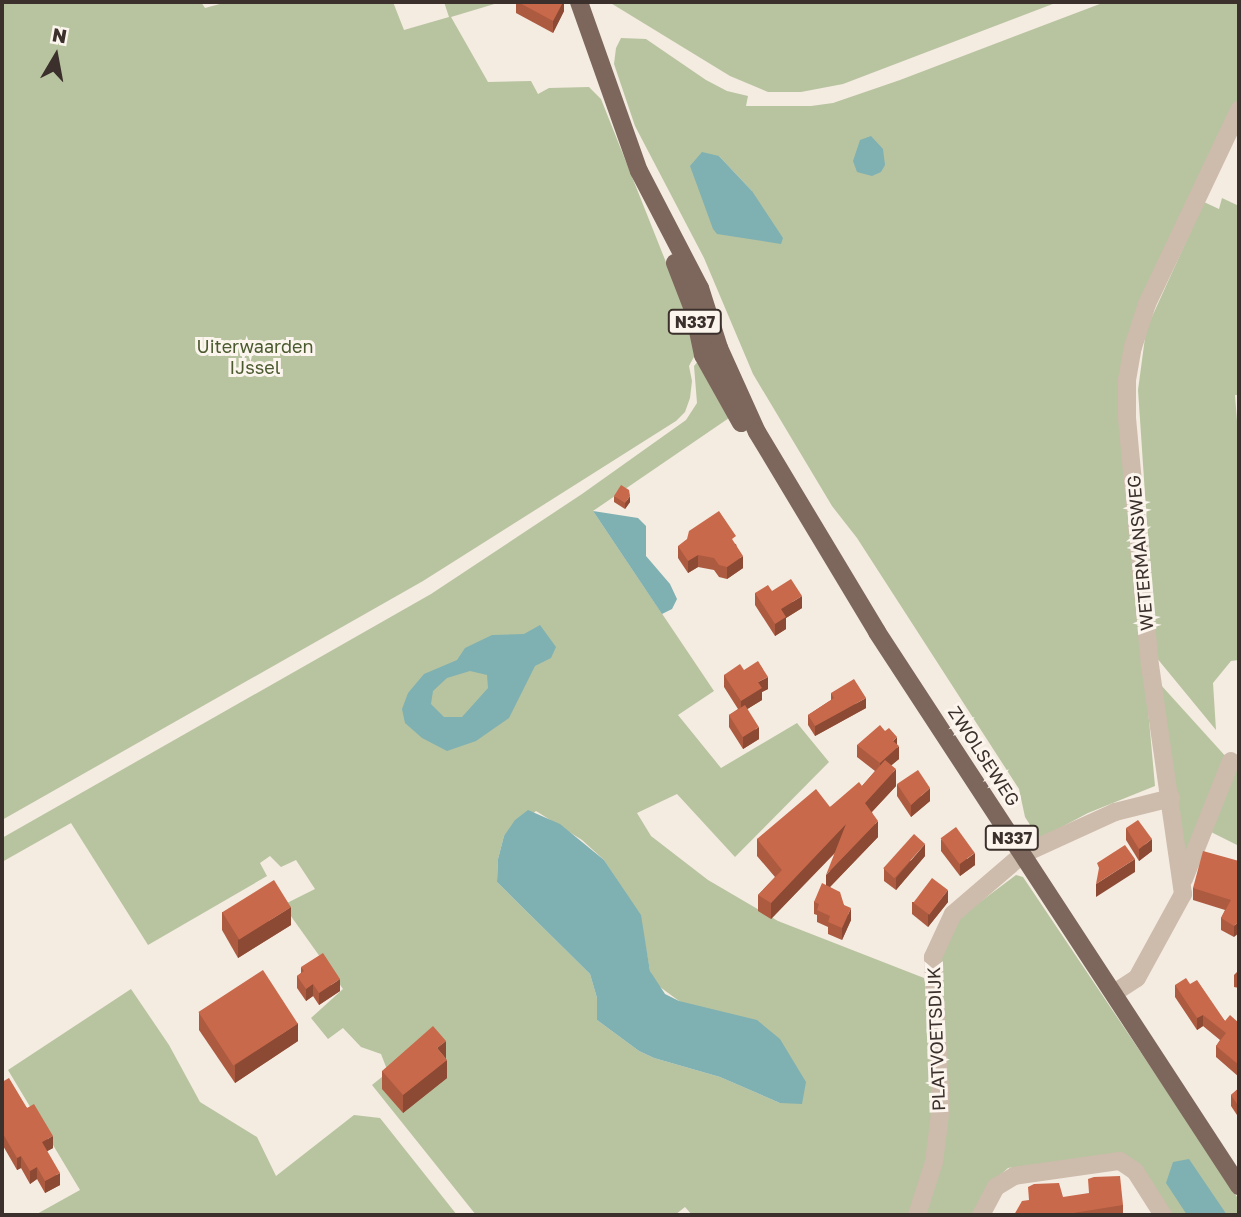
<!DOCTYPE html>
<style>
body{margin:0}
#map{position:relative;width:1241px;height:1217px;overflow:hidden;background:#f4ebe1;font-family:"Golos Text",sans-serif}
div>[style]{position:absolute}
.green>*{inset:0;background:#b8c4a0}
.water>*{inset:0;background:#7fb0b2}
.minor>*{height:18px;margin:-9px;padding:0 9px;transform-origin:9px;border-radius:9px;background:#cdbbac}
.major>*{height:18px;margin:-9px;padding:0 9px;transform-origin:9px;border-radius:9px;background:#7d675c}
.wall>*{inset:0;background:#ac5a40}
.shaded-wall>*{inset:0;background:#8c4a34}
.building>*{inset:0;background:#c8694b;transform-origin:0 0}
span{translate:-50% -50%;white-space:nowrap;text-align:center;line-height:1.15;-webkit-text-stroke:6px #fbf5ee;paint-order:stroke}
.shield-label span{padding:2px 5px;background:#fbf5ee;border:2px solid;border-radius:5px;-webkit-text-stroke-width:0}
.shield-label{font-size:16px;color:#3b302b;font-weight:700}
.park-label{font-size:18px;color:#4a5a2e}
.street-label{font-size:18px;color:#3b302b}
.frame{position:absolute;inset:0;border:4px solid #3b302b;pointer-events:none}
.north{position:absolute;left:21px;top:21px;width:70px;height:70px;-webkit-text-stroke:5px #fbf5ee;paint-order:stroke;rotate:10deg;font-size:19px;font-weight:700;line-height:28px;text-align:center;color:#3b302b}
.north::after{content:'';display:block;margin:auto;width:24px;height:32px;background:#3b302b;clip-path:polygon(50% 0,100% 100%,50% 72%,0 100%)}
</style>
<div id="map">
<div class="green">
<i style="clip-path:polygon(2px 2px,201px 2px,205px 8px,227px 2px,393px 2px,404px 30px,449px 17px,444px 2px,501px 2px,451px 17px,488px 82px,531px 81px,538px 94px,549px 88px,589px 87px,601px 99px,689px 320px,696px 353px,689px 366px,692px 381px,690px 398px,685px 412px,676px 421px,423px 581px,2px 820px)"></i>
<i style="clip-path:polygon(609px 2px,1058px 2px,843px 84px,801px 92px,768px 92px,730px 76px)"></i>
<i style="clip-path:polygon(evenodd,1105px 2px,1239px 2px,1239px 101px,1132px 324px,1134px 555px,1155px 786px,1088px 813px,1039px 839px,1025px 817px,1019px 789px,857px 538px,832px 506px,753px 374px,704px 258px,635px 126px,614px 64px,616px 48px,621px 38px,646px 39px,706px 80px,727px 91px,748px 96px,746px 106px,811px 106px,833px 103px,900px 80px,1105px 2px,719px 156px,752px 191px,713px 229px,719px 156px)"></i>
<i style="clip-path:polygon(1222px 198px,1239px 206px,1239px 395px,1235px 395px,1239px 447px,1239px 660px,1231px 661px,1213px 683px,1216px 730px,1156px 657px,1138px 390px,1146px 330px,1204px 202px,1219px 209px)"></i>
<i style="clip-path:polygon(evenodd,699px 360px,729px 418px,593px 511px,714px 691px,678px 715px,721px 768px,797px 723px,829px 762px,735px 857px,677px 794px,637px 813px,651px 836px,708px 880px,778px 921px,924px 978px,933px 1028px,931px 1148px,910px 1215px,692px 1215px,685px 1207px,675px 1215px,476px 1215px,372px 1085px,388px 1072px,381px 1054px,361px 1047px,343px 1028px,328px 1039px,311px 1018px,343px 989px,283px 905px,315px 889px,296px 860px,281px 867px,270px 856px,260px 863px,267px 876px,148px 945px,71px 823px,2px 862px,2px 838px,431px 594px,582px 494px,686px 420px,697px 403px,694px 366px,699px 360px,536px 811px,582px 840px,604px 860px,640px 915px,650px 971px,656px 984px,679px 1001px,780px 1103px,720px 1077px,654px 1058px,639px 1051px,597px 1020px,597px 998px,590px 974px,497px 882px,498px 859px,504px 836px,536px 811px)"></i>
<i style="clip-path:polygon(1160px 684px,1228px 759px,1190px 851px,1184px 852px)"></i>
<i style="clip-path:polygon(1234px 767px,1239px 773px,1239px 846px,1209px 831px)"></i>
<i style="clip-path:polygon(1016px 875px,1023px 877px,1203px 1145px,1239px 1200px,1239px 1215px,1172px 1215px,1141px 1166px,1123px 1154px,1008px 1168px,997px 1178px,978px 1215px,920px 1215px,933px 1176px,941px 955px,960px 917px)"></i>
<i style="clip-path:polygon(131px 989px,169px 1045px,200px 1102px,257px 1137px,276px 1176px,354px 1115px,380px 1118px,457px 1215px,35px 1215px,80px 1190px,8px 1070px)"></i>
</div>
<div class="water">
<i style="clip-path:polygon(871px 136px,883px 149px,885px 165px,881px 172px,872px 176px,857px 172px,853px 161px,860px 140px)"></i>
<i style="clip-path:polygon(702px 152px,719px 156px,752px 191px,783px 238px,781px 244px,717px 234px,713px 229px,690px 166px)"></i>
<i style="clip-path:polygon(593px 511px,638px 518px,646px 526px,646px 556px,670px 584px,677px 599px,672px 609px,662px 614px)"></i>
<i style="clip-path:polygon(evenodd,540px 625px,556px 647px,551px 658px,535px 666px,509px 718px,476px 741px,447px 751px,422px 738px,405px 723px,402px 709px,408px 693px,424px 674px,457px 660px,465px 648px,492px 635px,524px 634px,540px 625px,470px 671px,487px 675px,488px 688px,462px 717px,444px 717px,431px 704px,433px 691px,447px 678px,470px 671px)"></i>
<i style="clip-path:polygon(528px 810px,560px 824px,604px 860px,641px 915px,650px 971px,665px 994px,679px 1001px,757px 1020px,780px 1039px,806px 1082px,802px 1104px,780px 1103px,720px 1077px,654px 1058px,639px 1051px,597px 1020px,597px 998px,590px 974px,497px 882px,498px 859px,504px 836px,515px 820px)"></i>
<i style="clip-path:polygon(1189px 1159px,1227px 1215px,1187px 1215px,1166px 1183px,1173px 1162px)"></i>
</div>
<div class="minor">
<i style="left:1184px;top:879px;width:127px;rotate:-68.3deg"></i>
<i style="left:1114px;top:993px;width:27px;rotate:-33deg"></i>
<i style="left:1137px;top:978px;width:96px;rotate:-61.3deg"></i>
<i style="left:1183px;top:894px;width:230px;rotate:-98.2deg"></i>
<i style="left:1150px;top:666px;width:250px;rotate:-95.3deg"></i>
<i style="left:1127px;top:417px;width:37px;rotate:-90deg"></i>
<i style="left:1127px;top:380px;width:34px;rotate:-80deg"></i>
<i style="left:1133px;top:347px;width:45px;rotate:-72deg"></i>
<i style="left:1147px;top:304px;width:215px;rotate:-64.6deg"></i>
<i style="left:917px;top:1215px;width:56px;rotate:-72.2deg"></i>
<i style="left:934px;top:1162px;width:56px;rotate:-82.9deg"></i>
<i style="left:941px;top:1106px;width:149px;rotate:-93.1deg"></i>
<i style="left:933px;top:957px;width:47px;rotate:-65.1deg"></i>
<i style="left:953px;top:914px;width:92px;rotate:-40.6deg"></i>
<i style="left:1023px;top:854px;width:101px;rotate:-24.5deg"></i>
<i style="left:1115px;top:812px;width:58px;rotate:-14deg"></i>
<i style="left:981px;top:1215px;width:32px;rotate:-62deg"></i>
<i style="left:996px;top:1187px;width:21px;rotate:-31deg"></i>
<i style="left:1014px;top:1176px;width:107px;rotate:-8.1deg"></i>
<i style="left:1120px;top:1161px;width:18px;rotate:34deg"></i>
<i style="left:1135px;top:1171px;width:52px;rotate:57.5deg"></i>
</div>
<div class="major">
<i style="left:579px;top:2px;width:179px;rotate:70.5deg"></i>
<i style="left:639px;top:171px;width:132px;rotate:62.5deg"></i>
<i style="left:700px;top:288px;width:63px;rotate:72.4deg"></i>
<i style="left:719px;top:348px;width:92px;rotate:65.7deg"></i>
<i style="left:757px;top:432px;width:233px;rotate:59deg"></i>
<i style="left:877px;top:632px;width:662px;rotate:56.84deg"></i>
<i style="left:675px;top:263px;width:53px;rotate:68.8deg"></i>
<i style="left:694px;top:312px;width:44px;rotate:78.2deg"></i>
<i style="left:703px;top:355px;width:78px;rotate:60.8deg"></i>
</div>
<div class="wall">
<i style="clip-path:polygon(516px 2px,564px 2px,564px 11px,553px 33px,516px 13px)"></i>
<i style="clip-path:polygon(614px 496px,630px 502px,625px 509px,614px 502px)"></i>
<i style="clip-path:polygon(736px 544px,743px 568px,727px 579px,719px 577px,714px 570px,698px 567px,688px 573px,678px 558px,678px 546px)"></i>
<i style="clip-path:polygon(772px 591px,802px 608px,786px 618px,786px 629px,775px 636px,755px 605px,755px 593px)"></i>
<i style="clip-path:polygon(744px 670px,768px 689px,762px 692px,762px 700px,747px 709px,759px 739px,743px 749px,729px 727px,729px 715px,738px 709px,724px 687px,724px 675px)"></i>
<i style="clip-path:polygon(831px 693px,866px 708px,815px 736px,808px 725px,808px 715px,831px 700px)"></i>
<i style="clip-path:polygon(897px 744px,899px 759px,891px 765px,896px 786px,872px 812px,878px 837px,830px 887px,844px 905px,851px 920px,842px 940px,828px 934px,828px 927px,817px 922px,817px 915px,814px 914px,814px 902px,826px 885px,835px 853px,771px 919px,758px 911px,758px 895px,775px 877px,757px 856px,757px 839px,830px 807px,862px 786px,875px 771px,857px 757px,857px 745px)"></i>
<i style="clip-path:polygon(897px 784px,930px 801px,911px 817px,897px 796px)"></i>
<i style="clip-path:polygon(1126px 828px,1152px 851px,1139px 861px,1126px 840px)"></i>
<i style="clip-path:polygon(941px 839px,975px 865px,960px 876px,941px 851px)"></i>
<i style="clip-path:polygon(925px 856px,896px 890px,884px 881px,884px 869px)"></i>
<i style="clip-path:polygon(1239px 861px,1234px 937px,1221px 930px,1221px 918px,1225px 910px,1193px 900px,1193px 888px)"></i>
<i style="clip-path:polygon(912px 902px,948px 902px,928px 927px,912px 914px)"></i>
<i style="clip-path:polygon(222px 912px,291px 925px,238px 958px,222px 930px)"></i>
<i style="clip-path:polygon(301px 967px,340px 991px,319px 1005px,313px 996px,306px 1001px,297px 988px,297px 976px,301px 973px)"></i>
<i style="clip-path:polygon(1239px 970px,1239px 988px,1234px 987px,1234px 975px)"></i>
<i style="clip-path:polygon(1190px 984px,1225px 1021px,1239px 1023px,1239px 1077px,1216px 1057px,1216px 1046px,1220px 1040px,1203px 1026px,1197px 1030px,1175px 997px,1175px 985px)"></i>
<i style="clip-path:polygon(199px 1012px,298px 1041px,235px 1083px,199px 1030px)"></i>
<i style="clip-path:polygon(446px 1058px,447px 1078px,403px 1113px,382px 1089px,382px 1071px)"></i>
<i style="clip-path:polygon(2px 1082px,27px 1108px,53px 1148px,47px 1151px,60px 1185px,45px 1193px,37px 1179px,30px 1184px,21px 1168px,17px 1170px,2px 1144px)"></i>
<i style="clip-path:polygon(1239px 1088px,1239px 1118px,1231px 1106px,1231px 1095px)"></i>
<i style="clip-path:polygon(1063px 1197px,1123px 1205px,1123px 1215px,1014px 1215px)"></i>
</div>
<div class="shaded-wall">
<i style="clip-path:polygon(563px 2px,564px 2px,564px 11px,553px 33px,553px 21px)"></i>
<i style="clip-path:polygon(630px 496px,630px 502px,625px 509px,625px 503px)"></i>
<i style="clip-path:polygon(698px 555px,698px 567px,688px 573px,688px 561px)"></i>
<i style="clip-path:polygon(743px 556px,743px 568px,727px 579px,727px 567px)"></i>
<i style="clip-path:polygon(802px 596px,802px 608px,786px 618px,786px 629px,775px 636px,775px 624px,781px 609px)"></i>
<i style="clip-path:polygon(768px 677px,768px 689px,762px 692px,762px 700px,741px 713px,741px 701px,758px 682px)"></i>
<i style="clip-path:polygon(866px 698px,866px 708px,815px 736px,815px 726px)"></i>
<i style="clip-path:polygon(759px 727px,759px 739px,743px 749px,743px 737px)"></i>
<i style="clip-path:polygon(897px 737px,897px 748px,899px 746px,899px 759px,880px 775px,880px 763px,893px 741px)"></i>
<i style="clip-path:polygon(896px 769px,896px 786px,865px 819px,865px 803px)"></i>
<i style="clip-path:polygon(930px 788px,930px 801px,911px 817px,911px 805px)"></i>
<i style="clip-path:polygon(878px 821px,878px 837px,826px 891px,826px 875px)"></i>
<i style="clip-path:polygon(846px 824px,846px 841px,771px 919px,771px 903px)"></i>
<i style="clip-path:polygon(1152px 839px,1152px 851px,1139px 861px,1139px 849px)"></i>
<i style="clip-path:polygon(925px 844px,925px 856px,896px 890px,896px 878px)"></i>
<i style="clip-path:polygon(975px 853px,975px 865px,960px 876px,960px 864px)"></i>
<i style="clip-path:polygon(1135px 859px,1135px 872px,1096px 897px,1096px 884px)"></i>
<i style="clip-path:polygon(948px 890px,948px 902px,928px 927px,928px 915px)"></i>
<i style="clip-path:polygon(291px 907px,291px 925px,238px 958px,238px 940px)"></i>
<i style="clip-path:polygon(851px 908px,851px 920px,842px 940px,842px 928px)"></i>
<i style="clip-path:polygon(1239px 921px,1239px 933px,1234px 937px,1234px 926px)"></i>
<i style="clip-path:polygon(340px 979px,340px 991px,319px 1005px,319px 993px)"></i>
<i style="clip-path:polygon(313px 984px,313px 996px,306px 1001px,306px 989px)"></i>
<i style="clip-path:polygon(1203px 1015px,1203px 1026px,1197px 1030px,1197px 1018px)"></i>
<i style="clip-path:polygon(298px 1023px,298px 1041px,235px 1083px,235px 1065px)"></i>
<i style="clip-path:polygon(446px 1041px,446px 1059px,437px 1048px)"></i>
<i style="clip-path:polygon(447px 1060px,447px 1078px,403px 1113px,403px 1095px)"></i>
<i style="clip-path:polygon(53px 1136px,53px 1148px,42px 1154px,42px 1142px)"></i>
<i style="clip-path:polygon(21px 1156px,21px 1168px,17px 1170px,17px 1158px)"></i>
<i style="clip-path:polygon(37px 1167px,37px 1179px,30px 1184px,30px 1171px)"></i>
<i style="clip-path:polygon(60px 1173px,60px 1185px,45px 1193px,45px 1181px)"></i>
</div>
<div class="building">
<i style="clip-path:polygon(518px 2px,563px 2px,553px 21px)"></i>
<i style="clip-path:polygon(621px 485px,629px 490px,630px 496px,625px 503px,614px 496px)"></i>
<i style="clip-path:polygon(719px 511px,736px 536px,732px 539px,743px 556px,727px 567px,719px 565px,714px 558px,698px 555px,688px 561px,678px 546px,687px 539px,689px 531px)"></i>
<i style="clip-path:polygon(791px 579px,802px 596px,781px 609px,786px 617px,775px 624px,755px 593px,768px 585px,772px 591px)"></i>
<i style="clip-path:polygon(758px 661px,768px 677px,758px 682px,762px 688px,741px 701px,724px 675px,740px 664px,744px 670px)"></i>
<i style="clip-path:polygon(854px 679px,866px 698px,815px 726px,808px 715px,834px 698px,831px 693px)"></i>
<i style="left:745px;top:705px;width:26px;height:19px;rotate:58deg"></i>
<i style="clip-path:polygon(880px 725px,885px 731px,889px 728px,897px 737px,893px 741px,899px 746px,880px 763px,857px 745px)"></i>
<i style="clip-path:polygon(885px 760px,896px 769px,865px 803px,878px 821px,826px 875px,846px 824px,771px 903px,758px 895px,782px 870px,757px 839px,816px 789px,830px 807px,859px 782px,862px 786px)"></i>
<i style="clip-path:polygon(918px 770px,930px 788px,911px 805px,897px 784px)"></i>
<i style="clip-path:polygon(1138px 820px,1152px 839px,1139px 849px,1126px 828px)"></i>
<i style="left:956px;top:827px;width:32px;height:19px;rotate:54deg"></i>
<i style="left:914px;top:834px;width:15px;height:46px;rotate:42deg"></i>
<i style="clip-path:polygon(1125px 845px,1135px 859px,1096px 884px,1099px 868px,1097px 863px)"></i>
<i style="clip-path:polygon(1203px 851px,1239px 861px,1239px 921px,1234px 926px,1221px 918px,1231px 900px,1193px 888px)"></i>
<i style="left:932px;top:878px;width:20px;height:31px;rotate:37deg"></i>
<i style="left:274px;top:880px;width:32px;height:61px;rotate:58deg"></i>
<i style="clip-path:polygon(822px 883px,840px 892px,844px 905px,851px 908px,842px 928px,828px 922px,830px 916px,817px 910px,819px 904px,814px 902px)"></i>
<i style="clip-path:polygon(323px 953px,340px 979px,319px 993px,313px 984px,306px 989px,297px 976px,304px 971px,301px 967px)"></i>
<i style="left:263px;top:970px;width:64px;height:77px;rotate:57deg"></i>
<i style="clip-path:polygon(1186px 978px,1190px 984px,1197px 980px,1225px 1021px,1230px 1015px,1239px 1023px,1239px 1065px,1216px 1046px,1226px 1033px,1203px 1015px,1197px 1018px,1175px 985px)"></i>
<i style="clip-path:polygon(433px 1026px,446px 1041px,437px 1048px,447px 1060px,403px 1095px,382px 1071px)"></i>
<i style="clip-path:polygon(9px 1078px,27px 1108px,34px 1104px,53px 1136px,42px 1142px,60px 1173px,45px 1181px,37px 1167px,30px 1171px,21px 1156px,17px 1158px,2px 1132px,2px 1100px,3px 1099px,2px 1097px,2px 1082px)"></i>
<i style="clip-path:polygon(1239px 1088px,1239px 1107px,1231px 1095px)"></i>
<i style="clip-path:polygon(1120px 1176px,1123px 1205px,1061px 1215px,1014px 1215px,1022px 1201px,1029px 1200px,1028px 1187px,1034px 1184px,1059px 1183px,1063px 1197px,1089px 1193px,1088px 1179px,1094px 1177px)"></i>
</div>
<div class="shield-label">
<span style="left:695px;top:322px">N337</span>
<span style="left:1012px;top:838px">N337</span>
</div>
<div class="park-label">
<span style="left:255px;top:357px">Uiterwaarden<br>IJssel</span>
</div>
<div class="street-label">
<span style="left:1140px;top:553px;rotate:-95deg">WETERMANSWEG</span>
<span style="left:984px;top:756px;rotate:57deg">ZWOLSEWEG</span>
<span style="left:936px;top:1039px;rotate:-92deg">PLATVOETSDIJK</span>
</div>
<div class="frame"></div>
<div class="north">N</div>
</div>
